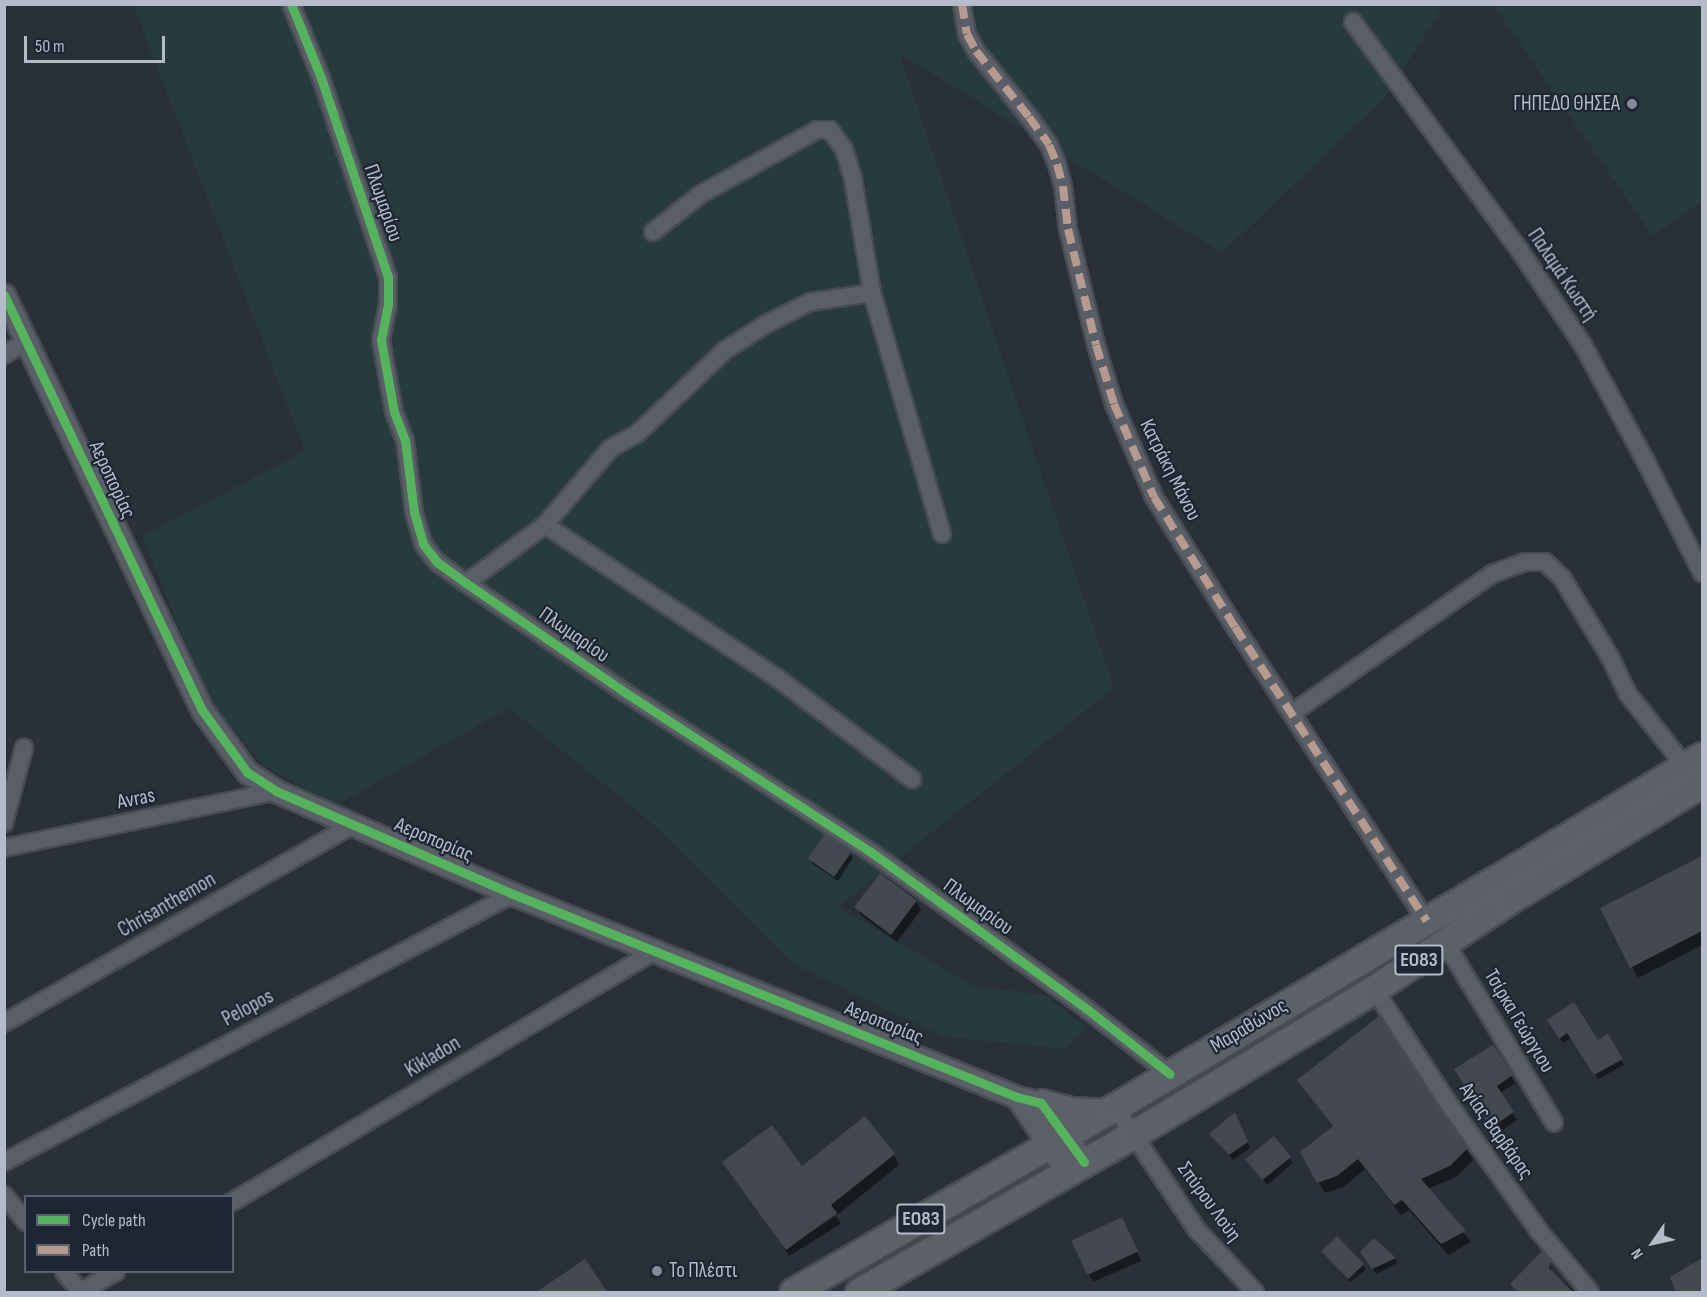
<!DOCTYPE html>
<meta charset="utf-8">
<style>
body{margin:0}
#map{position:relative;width:1707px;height:1297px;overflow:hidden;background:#2a3038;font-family:"Sofia Sans Condensed",sans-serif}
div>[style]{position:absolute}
.green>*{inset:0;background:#273a3e}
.shadow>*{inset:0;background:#0007;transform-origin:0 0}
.building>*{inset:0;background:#444950;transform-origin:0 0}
.roads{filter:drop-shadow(2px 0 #484c53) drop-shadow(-2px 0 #484c53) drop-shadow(0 2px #484c53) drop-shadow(0 -2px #484c53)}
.minor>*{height:16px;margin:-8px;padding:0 8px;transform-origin:8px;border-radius:8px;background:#5a5e66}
.tertiary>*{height:21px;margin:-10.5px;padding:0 10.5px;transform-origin:10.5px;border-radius:10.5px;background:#5a5e66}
.primary>*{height:27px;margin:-13.5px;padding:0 13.5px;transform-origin:13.5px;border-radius:13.5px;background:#5c6168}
.quiet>*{height:8px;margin-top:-4px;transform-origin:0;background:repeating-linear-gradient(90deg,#b69a8f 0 15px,transparent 0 23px)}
.cycleway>*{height:9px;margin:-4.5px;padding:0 4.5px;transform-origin:4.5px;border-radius:4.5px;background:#56b35d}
.dots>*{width:16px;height:16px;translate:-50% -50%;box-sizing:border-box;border:3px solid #1d2633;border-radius:50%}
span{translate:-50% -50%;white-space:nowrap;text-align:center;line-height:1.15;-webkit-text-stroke:4.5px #1d2633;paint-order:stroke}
.shield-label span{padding:2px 4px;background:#1d2633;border:2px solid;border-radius:4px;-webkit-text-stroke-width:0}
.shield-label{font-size:20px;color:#b4bcc9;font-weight:700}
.poi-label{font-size:21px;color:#b4bcc9}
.right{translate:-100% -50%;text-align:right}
.left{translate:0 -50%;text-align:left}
.street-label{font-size:21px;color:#b4bcc9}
.frame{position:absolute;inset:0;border:6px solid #b4bcc9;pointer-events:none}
.legend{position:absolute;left:24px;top:1195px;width:210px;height:78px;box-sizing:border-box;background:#1d2633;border:2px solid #59626f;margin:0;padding:8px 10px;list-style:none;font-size:18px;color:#b4bcc9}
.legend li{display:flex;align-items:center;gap:12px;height:30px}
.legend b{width:30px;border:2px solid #59626f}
.north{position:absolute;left:1623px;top:1213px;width:60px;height:60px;-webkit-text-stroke:4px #1d2633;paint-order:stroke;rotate:236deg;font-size:16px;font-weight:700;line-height:24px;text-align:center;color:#b4bcc9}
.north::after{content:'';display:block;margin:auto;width:21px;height:27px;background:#b4bcc9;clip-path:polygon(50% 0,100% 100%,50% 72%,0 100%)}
.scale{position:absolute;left:24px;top:36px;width:141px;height:27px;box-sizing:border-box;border:3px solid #b4bcc9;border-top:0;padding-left:8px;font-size:18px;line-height:21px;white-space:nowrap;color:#b4bcc9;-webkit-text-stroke:4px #1d2633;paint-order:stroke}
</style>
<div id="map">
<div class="green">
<i style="clip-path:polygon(1499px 4px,1702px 5px,1702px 201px,1652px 236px,1495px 7px)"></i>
<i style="clip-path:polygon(133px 5px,1444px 5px,1386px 97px,1222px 253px,899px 53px,1114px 688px,838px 907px,974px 986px,1045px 995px,1086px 1027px,1066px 1049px,945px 1037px,795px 965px,647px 819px,509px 708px,337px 805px,263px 765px,209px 700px,142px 536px,305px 451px)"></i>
</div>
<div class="shadow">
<i style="clip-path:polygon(850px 853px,853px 858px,838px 881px,813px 864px,810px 859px)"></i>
<i style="clip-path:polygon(1702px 858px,1702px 945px,1638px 978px,1602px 909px)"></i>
<i style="clip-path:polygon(916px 902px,921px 910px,897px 942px,861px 915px,856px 907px)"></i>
<i style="clip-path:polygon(1549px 1021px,1598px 1042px,1607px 1036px,1624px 1065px,1598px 1079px,1571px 1038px,1563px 1043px)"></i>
<i style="clip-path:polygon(1493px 1047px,1515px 1083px,1500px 1093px,1517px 1120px,1497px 1134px,1456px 1069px)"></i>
<i style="clip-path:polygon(1299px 1080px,1466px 1149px,1473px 1160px,1456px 1177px,1428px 1189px,1471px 1242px,1448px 1255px,1409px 1210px,1401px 1215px,1365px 1169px,1343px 1187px,1325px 1193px,1302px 1152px,1334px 1128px)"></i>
<i style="clip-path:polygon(1237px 1119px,1250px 1148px,1233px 1160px,1211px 1134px)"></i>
<i style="clip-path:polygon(1274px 1138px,1293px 1163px,1267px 1185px,1249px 1162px)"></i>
<i style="clip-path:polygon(894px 1155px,899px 1165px,837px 1215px,837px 1211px,785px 1249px,724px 1162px,802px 1168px)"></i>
<i style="left:836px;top:1216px;width:9px;height:61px;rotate:58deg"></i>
<i style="clip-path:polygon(1126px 1227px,1141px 1261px,1093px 1282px,1088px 1274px)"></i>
<i style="clip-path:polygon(1323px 1252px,1363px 1265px,1366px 1270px,1350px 1282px)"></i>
<i style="clip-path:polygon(1365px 1257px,1395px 1258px,1397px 1263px,1376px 1274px)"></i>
<i style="clip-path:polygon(1549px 1262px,1552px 1272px,1575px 1292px,1518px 1292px,1515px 1289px,1512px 1284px)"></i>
</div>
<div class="building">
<i style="left:825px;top:834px;width:32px;height:30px;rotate:35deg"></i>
<i style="clip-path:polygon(1702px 856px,1702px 931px,1630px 968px,1600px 908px)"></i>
<i style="left:880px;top:873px;width:46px;height:43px;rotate:37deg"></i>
<i style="clip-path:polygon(1574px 1002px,1598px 1040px,1608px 1034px,1623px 1059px,1594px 1075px,1567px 1033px,1559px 1039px,1547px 1020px)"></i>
<i style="clip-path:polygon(1379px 1016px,1467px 1149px,1450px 1166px,1421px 1179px,1466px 1231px,1441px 1244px,1402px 1200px,1394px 1205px,1358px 1159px,1337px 1176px,1317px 1183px,1300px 1152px,1333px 1126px,1297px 1080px)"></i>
<i style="clip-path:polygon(1493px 1045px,1513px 1075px,1497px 1086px,1514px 1112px,1491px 1128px,1454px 1069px)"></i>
<i style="clip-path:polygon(1235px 1112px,1248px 1142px,1229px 1155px,1209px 1134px)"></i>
<i style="clip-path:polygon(865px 1116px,895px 1154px,831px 1205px,837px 1213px,786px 1250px,722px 1162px,772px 1125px,802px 1166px)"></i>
<i style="left:1274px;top:1136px;width:27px;height:37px;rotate:51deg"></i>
<i style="left:1122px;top:1217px;width:38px;height:56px;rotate:65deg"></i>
<i style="left:1337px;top:1236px;width:39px;height:22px;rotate:46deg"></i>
<i style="clip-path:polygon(1374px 1238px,1396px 1258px,1372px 1269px,1360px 1252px)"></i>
<i style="clip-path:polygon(1542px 1251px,1551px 1261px,1549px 1268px,1574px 1293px,1519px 1293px,1510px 1284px)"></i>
<i style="clip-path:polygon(1702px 1258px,1702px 1293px,1676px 1293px,1670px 1277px)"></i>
<i style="clip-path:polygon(585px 1259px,608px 1293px,535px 1293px)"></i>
</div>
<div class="roads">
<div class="minor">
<i style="left:291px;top:4px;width:80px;rotate:67.9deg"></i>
<i style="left:321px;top:78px;width:210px;rotate:71.4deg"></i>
<i style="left:388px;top:277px;width:27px;rotate:90deg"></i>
<i style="left:388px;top:304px;width:37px;rotate:101deg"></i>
<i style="left:381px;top:340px;width:73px;rotate:79.8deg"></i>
<i style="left:394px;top:412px;width:30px;rotate:69deg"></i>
<i style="left:405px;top:440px;width:73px;rotate:82.9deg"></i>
<i style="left:414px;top:512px;width:33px;rotate:74deg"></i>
<i style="left:423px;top:544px;width:23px;rotate:52deg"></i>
<i style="left:437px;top:562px;width:36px;rotate:36deg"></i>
<i style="left:466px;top:583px;width:194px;rotate:34.5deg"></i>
<i style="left:626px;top:693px;width:292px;rotate:33deg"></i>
<i style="left:871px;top:852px;width:267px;rotate:36deg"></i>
<i style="left:1087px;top:1009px;width:105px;rotate:38.1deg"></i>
<i style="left:962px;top:4px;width:30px;rotate:81deg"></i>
<i style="left:967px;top:34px;width:19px;rotate:62deg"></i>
<i style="left:976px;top:51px;width:85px;rotate:51.2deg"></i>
<i style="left:1029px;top:117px;width:34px;rotate:54deg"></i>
<i style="left:1049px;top:145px;width:21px;rotate:67deg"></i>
<i style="left:1057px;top:164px;width:23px;rotate:75deg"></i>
<i style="left:1063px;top:186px;width:43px;rotate:83.4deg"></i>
<i style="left:1068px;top:229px;width:119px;rotate:76.4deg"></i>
<i style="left:1096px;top:345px;width:62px;rotate:73deg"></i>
<i style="left:1114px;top:404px;width:101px;rotate:66.7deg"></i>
<i style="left:1154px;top:497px;width:153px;rotate:58.1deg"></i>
<i style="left:1235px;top:627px;width:351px;rotate:56.9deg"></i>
<i style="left:1353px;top:22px;width:283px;rotate:53.9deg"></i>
<i style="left:1520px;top:251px;width:113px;rotate:56.2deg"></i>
<i style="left:1583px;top:345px;width:135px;rotate:61.7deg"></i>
<i style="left:1647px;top:464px;width:122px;rotate:63.2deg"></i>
<i style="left:653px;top:232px;width:61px;rotate:-38.4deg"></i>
<i style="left:701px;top:194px;width:132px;rotate:-28.9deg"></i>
<i style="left:817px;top:130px;width:13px"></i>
<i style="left:830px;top:130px;width:24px;rotate:54deg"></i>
<i style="left:844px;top:149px;width:31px;rotate:73deg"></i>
<i style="left:853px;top:179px;width:116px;rotate:80.5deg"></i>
<i style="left:872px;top:293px;width:251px;rotate:73.8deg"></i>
<i style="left:4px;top:355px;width:26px;rotate:-32deg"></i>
<i style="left:545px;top:525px;width:278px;rotate:33.4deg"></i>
<i style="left:777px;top:678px;width:169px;rotate:36.8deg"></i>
<i style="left:466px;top:583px;width:98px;rotate:-36.3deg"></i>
<i style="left:545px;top:525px;width:101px;rotate:-49.4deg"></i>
<i style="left:611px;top:448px;width:31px;rotate:-29deg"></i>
<i style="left:638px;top:433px;width:119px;rotate:-43.6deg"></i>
<i style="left:724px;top:351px;width:50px;rotate:-32.7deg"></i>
<i style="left:766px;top:324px;width:49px;rotate:-26.6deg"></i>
<i style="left:810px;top:302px;width:63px;rotate:-8.3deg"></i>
<i style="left:1292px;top:713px;width:244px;rotate:-34.8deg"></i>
<i style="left:1492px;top:574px;width:35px;rotate:-20deg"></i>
<i style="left:1525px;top:562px;width:20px"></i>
<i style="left:1545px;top:562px;width:23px;rotate:43deg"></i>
<i style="left:1562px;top:578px;width:92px;rotate:58.7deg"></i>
<i style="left:1610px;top:657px;width:41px;rotate:64.1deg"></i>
<i style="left:1628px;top:694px;width:92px;rotate:51.6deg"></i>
<i style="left:4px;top:823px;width:78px;rotate:-75.1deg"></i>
<i style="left:4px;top:848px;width:278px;rotate:-11.8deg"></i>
<i style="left:1445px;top:942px;width:211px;rotate:58.9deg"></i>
<i style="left:1374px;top:989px;width:136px;rotate:57deg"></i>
<i style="left:1448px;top:1103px;width:157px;rotate:54.6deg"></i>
<i style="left:1539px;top:1231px;width:80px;rotate:50.1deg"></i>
<i style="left:4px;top:1023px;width:400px;rotate:-29.6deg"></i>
<i style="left:1115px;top:1107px;width:148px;rotate:56.3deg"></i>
<i style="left:1197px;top:1230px;width:85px;rotate:46.9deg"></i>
<i style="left:4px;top:1162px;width:575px;rotate:-27.77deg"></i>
<i style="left:4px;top:1195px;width:35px;rotate:51deg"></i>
<i style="left:232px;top:1202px;width:494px;rotate:-30.7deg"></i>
<i style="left:64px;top:1272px;width:26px;rotate:50deg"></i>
<i style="left:80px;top:1292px;width:41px;rotate:-29.1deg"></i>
</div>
<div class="tertiary">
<i style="left:4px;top:295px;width:460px;rotate:64.5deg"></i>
<i style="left:202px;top:710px;width:77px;rotate:54deg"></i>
<i style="left:247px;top:772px;width:35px;rotate:33deg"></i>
<i style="left:276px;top:791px;width:258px;rotate:23.5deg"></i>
<i style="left:513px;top:894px;width:543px;rotate:21.94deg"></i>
<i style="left:1017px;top:1097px;width:25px;rotate:14deg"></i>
<i style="left:1041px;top:1103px;width:73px;rotate:53.9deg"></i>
<i style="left:1017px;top:1097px;width:90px;rotate:56.3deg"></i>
</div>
<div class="primary">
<i style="left:1041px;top:1103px;width:31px;rotate:15deg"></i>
<i style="left:1071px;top:1111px;width:34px;rotate:3deg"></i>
<i style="left:793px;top:1292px;width:371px;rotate:-29.9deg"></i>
<i style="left:1115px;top:1107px;width:684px;rotate:-30.88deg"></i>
<i style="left:859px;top:1292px;width:317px;rotate:-29.9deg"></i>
<i style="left:1134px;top:1134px;width:280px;rotate:-31.1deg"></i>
<i style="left:1374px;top:989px;width:162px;rotate:-33.4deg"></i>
<i style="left:1509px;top:900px;width:226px;rotate:-31.2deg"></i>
</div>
</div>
<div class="quiet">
<i style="left:962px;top:4px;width:30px;rotate:81deg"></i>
<i style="left:967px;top:34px;width:19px;rotate:62deg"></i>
<i style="left:976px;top:51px;width:85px;rotate:51.2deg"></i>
<i style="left:1029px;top:117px;width:34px;rotate:54deg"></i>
<i style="left:1049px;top:145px;width:21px;rotate:67deg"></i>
<i style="left:1057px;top:164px;width:23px;rotate:75deg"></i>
<i style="left:1063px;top:186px;width:43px;rotate:83.4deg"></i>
<i style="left:1068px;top:229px;width:119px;rotate:76.4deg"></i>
<i style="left:1096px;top:345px;width:62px;rotate:73deg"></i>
<i style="left:1114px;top:404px;width:101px;rotate:66.7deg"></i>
<i style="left:1154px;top:497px;width:153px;rotate:58.1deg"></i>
<i style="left:1235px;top:627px;width:351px;rotate:56.9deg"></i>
</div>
<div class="cycleway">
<i style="left:291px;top:4px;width:80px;rotate:67.9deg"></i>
<i style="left:321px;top:78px;width:210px;rotate:71.4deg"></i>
<i style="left:388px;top:277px;width:27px;rotate:90deg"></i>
<i style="left:388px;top:304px;width:37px;rotate:101deg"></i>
<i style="left:381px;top:340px;width:73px;rotate:79.8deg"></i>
<i style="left:394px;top:412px;width:30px;rotate:69deg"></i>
<i style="left:405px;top:440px;width:73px;rotate:82.9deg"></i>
<i style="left:414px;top:512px;width:33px;rotate:74deg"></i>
<i style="left:423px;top:544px;width:23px;rotate:52deg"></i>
<i style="left:437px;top:562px;width:36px;rotate:36deg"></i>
<i style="left:466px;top:583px;width:194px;rotate:34.5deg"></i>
<i style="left:626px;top:693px;width:292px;rotate:33deg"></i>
<i style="left:871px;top:852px;width:267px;rotate:36deg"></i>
<i style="left:1087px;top:1009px;width:105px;rotate:38.1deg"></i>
<i style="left:4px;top:295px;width:460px;rotate:64.5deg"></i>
<i style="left:202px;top:710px;width:77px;rotate:54deg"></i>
<i style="left:247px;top:772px;width:35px;rotate:33deg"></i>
<i style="left:276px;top:791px;width:258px;rotate:23.5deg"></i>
<i style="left:513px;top:894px;width:543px;rotate:21.94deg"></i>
<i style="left:1017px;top:1097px;width:25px;rotate:14deg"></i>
<i style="left:1041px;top:1103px;width:73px;rotate:53.9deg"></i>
</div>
<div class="dots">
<i style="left:1632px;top:104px;background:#848b96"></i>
<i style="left:657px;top:1271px;background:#848b96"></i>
</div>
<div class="shield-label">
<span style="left:1419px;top:960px">ΕΟ83</span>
<span style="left:921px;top:1219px">ΕΟ83</span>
</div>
<div class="poi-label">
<span class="right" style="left:1620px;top:104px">ΓΗΠΕΔΟ ΘΗΣΕΑ</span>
<span class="left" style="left:669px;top:1271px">Το Πλέστι</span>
</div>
<div class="street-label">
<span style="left:383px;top:203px;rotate:71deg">Πλωμαρίου</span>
<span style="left:1562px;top:275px;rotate:56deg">Παλαμά Κωστή</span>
<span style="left:1170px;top:470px;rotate:63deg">Κατράκη Μάνου</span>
<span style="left:112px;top:480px;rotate:65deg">Αεροπορίας</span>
<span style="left:574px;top:635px;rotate:35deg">Πλωμαρίου</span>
<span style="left:136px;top:799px;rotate:-11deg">Avras</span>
<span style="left:434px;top:840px;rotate:23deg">Αεροπορίας</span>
<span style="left:167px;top:905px;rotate:-30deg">Chrisanthemon</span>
<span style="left:978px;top:907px;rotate:36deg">Πλωμαρίου</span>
<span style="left:248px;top:1008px;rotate:-28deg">Pelopos</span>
<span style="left:1519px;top:1021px;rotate:59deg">Τσίρκα Γεώργιου</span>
<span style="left:884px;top:1023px;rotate:22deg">Αεροπορίας</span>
<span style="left:1249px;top:1026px;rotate:-31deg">Μαραθώνος</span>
<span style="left:433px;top:1057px;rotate:-31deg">Kikladon</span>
<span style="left:1496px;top:1131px;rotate:55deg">Αγίας Βαρβάρας</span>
<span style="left:1209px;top:1202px;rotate:54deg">Σπύρου Λούη</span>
</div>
<div class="frame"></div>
<ul class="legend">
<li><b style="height:8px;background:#56b35d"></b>Cycle path</li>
<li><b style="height:8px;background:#b69a8f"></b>Path</li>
</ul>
<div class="north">N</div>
<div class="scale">50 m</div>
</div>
